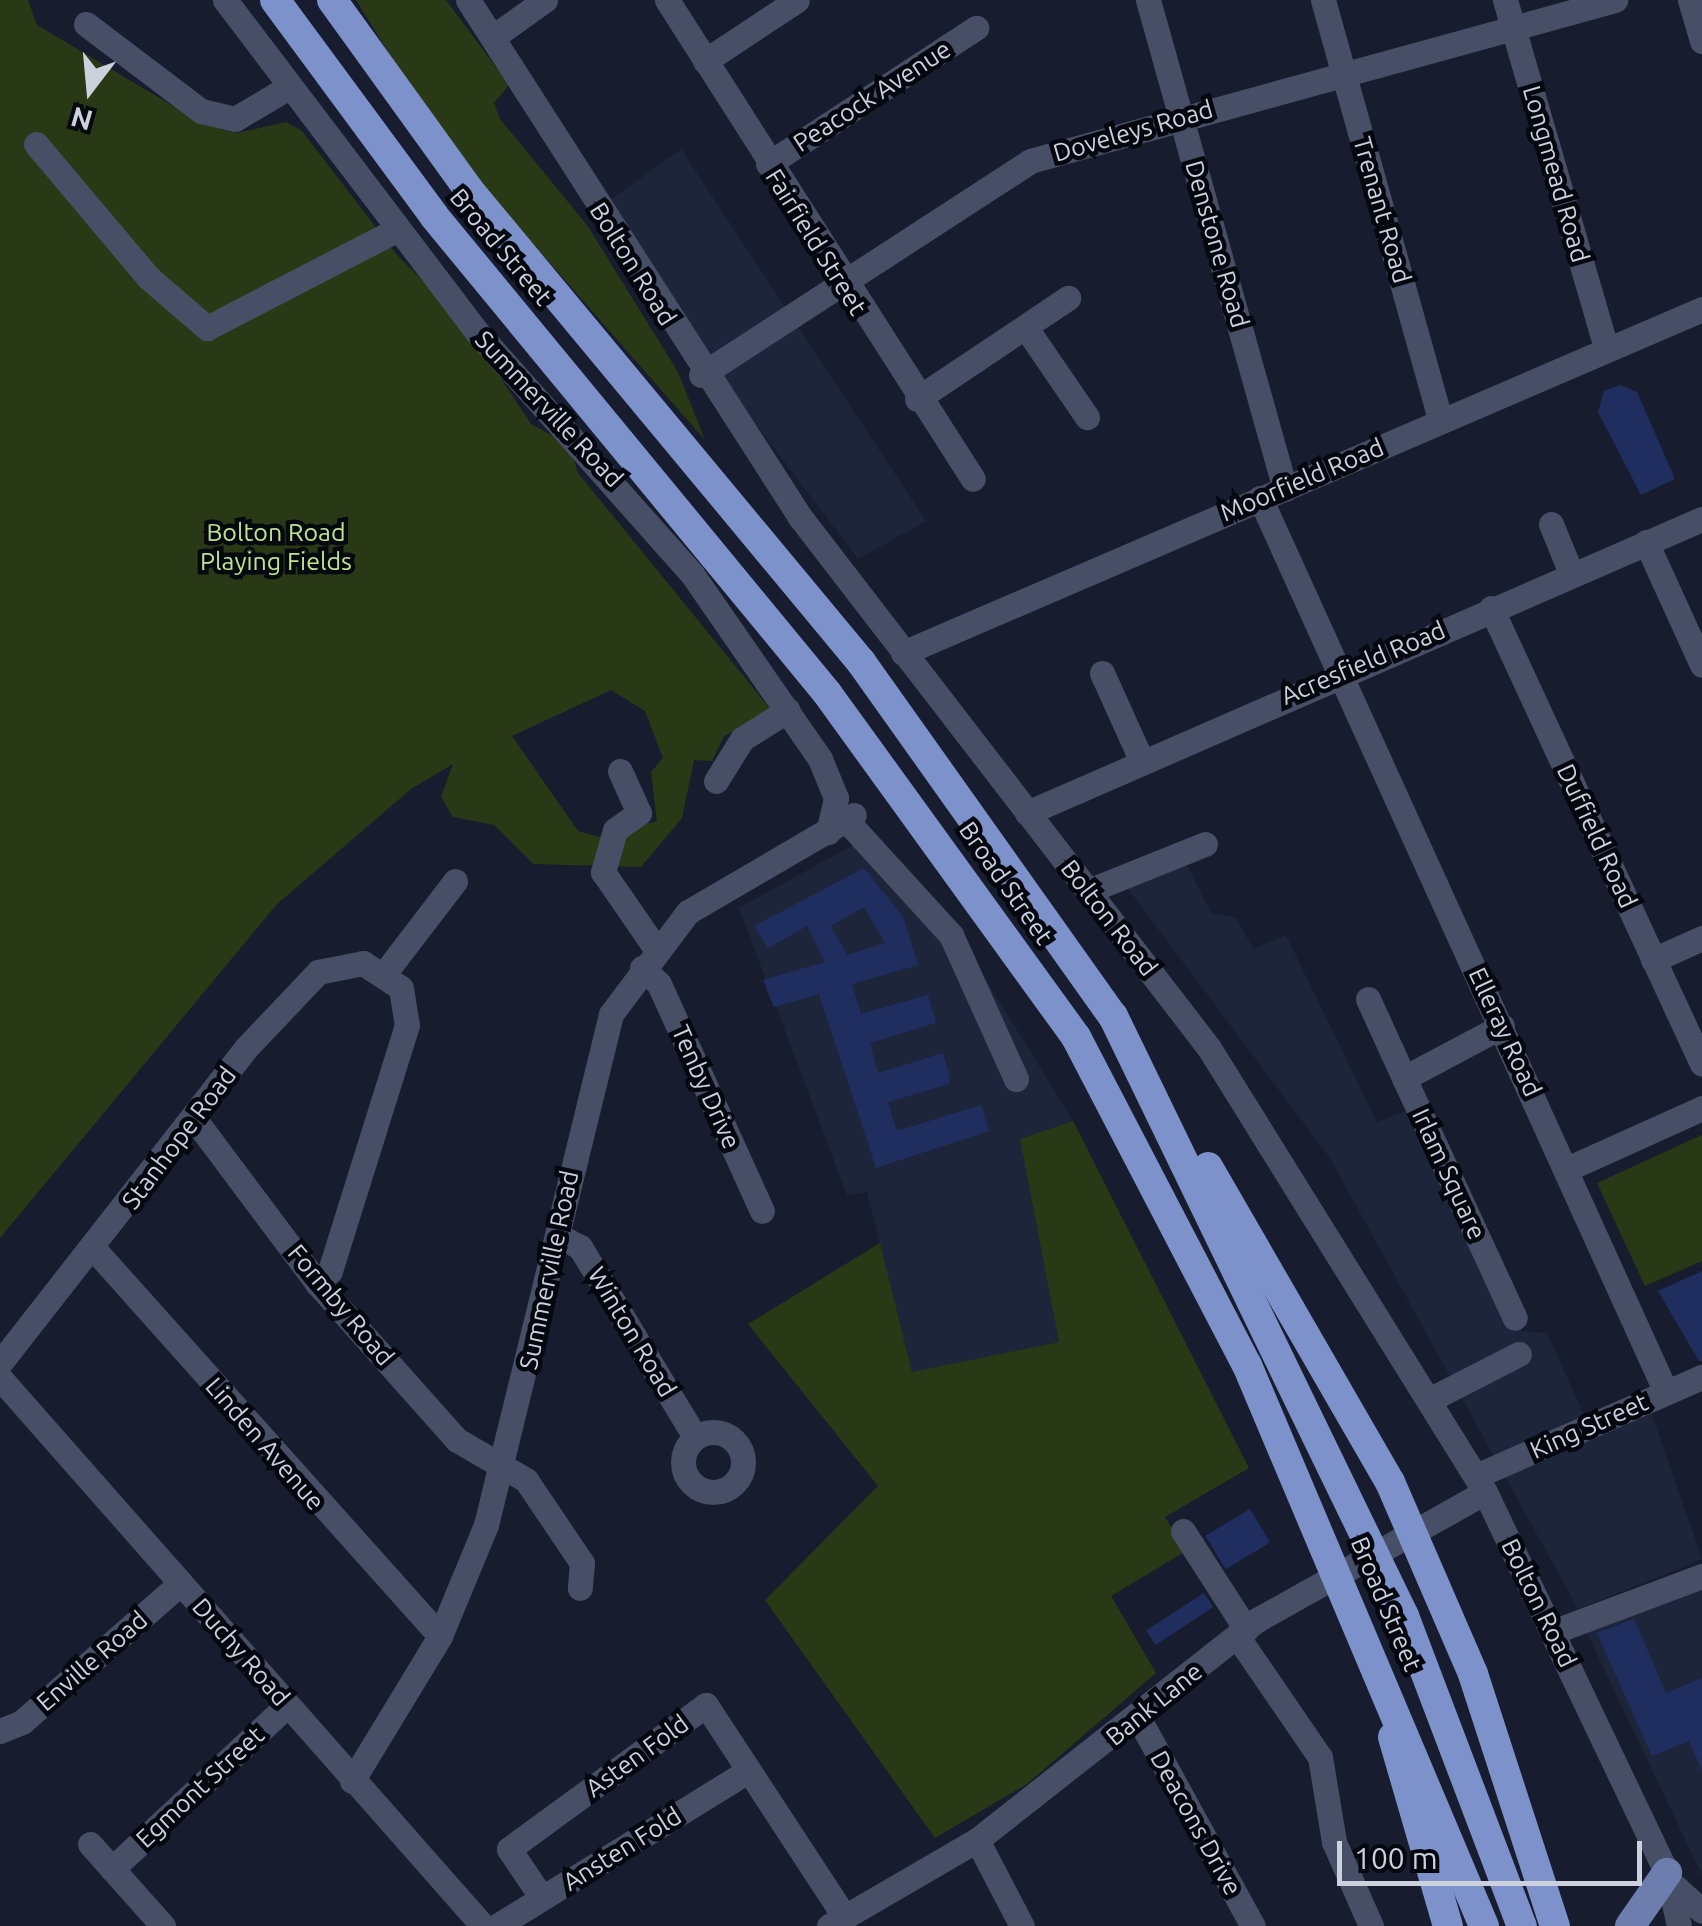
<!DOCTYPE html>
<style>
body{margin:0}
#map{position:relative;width:1702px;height:1926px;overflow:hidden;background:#171d2e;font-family:Ubuntu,sans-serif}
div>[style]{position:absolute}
.built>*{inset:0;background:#1d253b}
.green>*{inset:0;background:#2a3915}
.building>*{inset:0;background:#202e5f;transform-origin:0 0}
.minor>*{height:25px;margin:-12.5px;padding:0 12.5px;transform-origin:12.5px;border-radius:12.5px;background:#464f66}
.minor>.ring{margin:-12.5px;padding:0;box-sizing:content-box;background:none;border:25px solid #464f66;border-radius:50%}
.major>*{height:30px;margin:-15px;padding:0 15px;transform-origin:15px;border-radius:15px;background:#6d7eae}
.highway>*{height:30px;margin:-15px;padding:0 15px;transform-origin:15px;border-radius:15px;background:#7d91ca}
span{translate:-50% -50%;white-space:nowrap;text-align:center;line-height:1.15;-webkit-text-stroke:9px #06080f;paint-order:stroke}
.street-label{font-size:25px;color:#ccd1dd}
.park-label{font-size:25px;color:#bde48e}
.north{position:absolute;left:40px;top:40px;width:100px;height:100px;-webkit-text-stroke:8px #06080f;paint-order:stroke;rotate:196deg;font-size:28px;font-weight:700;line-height:40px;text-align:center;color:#ccd1dd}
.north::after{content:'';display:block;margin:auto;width:35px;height:45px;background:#ccd1dd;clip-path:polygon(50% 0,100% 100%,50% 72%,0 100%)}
.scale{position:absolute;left:1337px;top:1841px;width:305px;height:45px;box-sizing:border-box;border:5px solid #ccd1dd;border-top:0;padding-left:12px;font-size:30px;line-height:35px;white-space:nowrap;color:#ccd1dd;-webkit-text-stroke:8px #06080f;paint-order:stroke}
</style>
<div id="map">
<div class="built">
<i style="clip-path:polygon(681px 149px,926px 521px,858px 559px,704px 355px,610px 200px)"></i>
<i style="clip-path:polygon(871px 835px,967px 949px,1073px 1121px,1020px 1139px,1059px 1342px,912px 1372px,867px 1192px,847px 1195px,739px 908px)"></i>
<i style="clip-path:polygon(1183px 857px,1211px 913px,1236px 917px,1253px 949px,1286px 935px,1377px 1122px,1411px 1109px,1521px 1331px,1547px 1333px,1594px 1437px,1651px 1412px,1702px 1559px,1578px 1609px,1330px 1158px,1122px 881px)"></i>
<i style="clip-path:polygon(1702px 1584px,1702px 1875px,1584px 1627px)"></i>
</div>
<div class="green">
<i style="clip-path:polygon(evenodd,0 0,28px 0,37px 25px,205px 125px,237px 133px,286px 122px,302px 131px,397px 255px,462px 320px,531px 424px,569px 445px,578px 473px,772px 711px,724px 736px,712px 761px,694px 760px,682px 818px,641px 867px,533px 864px,494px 825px,453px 817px,441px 797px,453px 764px,411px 789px,277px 904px,0 1238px,0 0,611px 690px,645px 711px,663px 758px,651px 772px,657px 821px,599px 837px,578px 831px,512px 736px,611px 690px)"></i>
<i style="clip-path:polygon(356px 0,446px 0,509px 85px,494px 103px,500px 119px,587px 225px,678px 372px,705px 440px,444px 142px)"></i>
<i style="clip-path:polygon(1073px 1121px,1249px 1468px,1165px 1517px,1186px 1551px,1111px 1596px,1156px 1673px,1027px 1784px,935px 1838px,765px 1600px,878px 1486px,748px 1324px,880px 1243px,912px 1372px,1059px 1342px,1020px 1139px)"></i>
<i style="clip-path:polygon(1702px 1135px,1702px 1261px,1645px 1286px,1597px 1183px)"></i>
</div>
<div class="building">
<i style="clip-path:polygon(1620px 385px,1637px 392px,1675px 479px,1641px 495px,1598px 412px,1604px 391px)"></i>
<i style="clip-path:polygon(evenodd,864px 868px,903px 917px,918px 965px,852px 984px,861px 1014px,928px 995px,936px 1023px,870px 1043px,878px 1073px,943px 1053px,949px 1074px,949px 1084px,888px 1102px,897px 1131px,981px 1105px,989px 1131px,876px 1168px,819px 994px,774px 1007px,763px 980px,825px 962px,807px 926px,768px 948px,754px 926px,864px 868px,864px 907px,885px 943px,847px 955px,831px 926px,864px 907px)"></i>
<i style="clip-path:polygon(1702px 1271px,1702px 1361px,1699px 1361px,1658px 1291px)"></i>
<i style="left:1250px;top:1509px;width:39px;height:52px;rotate:59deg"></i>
<i style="left:1204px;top:1593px;width:17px;height:69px;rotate:57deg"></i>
<i style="clip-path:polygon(1634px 1619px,1666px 1693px,1702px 1678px,1702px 1771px,1689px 1741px,1652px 1756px,1597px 1633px)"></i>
</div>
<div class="minor">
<i style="left:225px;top:0;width:418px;rotate:52.8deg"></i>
<i style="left:478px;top:333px;width:322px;rotate:48.4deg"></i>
<i style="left:692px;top:574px;width:225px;rotate:55.3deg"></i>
<i style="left:820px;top:759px;width:42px;rotate:67.7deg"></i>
<i style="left:836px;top:798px;width:35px;rotate:103deg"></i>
<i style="left:468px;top:0;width:614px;rotate:57.29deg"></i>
<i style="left:800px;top:517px;width:670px;rotate:52.39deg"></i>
<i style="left:1209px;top:1048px;width:523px;rotate:58.13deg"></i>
<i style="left:1485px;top:1492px;width:422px;rotate:64.5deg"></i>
<i style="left:1667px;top:1873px;width:54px;rotate:77.2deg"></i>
<i style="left:667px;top:0;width:568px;rotate:57.43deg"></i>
<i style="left:1148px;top:0;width:508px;rotate:74.35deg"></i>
<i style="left:1323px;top:0;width:436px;rotate:74.4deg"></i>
<i style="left:1505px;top:0;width:362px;rotate:73.8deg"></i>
<i style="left:1690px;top:0;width:43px;rotate:73.7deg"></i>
<i style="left:86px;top:24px;width:144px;rotate:37.1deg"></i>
<i style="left:201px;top:111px;width:35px;rotate:13deg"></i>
<i style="left:235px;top:119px;width:63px;rotate:-30.7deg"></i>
<i style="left:493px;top:37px;width:64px;rotate:-35.4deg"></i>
<i style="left:705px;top:61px;width:110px;rotate:-33.5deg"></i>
<i style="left:36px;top:144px;width:175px;rotate:49.9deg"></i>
<i style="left:149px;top:278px;width:77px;rotate:40.8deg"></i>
<i style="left:207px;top:328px;width:215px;rotate:-27.4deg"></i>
<i style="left:768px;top:164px;width:249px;rotate:-33.2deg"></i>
<i style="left:1026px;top:328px;width:108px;rotate:55.6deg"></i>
<i style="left:701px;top:375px;width:392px;rotate:-33deg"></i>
<i style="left:1030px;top:161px;width:607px;rotate:-15.39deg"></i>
<i style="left:917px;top:399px;width:182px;rotate:-33.8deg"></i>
<i style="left:1260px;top:498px;width:982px;rotate:65.58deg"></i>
<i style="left:1551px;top:524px;width:53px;rotate:67.8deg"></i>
<i style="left:1646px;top:542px;width:135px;rotate:65.5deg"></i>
<i style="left:1491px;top:608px;width:502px;rotate:65.17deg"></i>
<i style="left:903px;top:653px;width:870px;rotate:-23.29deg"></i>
<i style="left:1102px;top:673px;width:92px;rotate:65.7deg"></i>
<i style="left:620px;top:771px;width:46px;rotate:65.7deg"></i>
<i style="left:639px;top:813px;width:29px;rotate:145deg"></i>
<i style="left:615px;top:830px;width:44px;rotate:105.9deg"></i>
<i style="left:603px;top:872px;width:90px;rotate:55.4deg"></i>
<i style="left:716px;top:781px;width:49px;rotate:-58.2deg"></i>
<i style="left:742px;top:739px;width:54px;rotate:-32.2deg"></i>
<i style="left:1027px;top:813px;width:736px;rotate:-23.54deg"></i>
<i style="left:846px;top:820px;width:156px;rotate:47.6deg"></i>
<i style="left:951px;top:935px;width:158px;rotate:65.7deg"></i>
<i style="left:1088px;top:891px;width:126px;rotate:-21.9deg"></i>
<i style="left:1653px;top:960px;width:54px;rotate:-24.2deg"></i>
<i style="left:642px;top:968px;width:23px;rotate:43deg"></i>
<i style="left:659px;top:984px;width:249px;rotate:65.6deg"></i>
<i style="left:384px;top:974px;width:117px;rotate:-52.6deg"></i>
<i style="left:1368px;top:999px;width:87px;rotate:65.5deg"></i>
<i style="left:1502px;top:1026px;width:111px;rotate:152deg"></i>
<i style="left:1404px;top:1078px;width:264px;rotate:65.2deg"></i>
<i style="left:196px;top:1121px;width:202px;rotate:53.2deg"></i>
<i style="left:317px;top:1283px;width:210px;rotate:48.3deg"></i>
<i style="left:457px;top:1440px;width:80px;rotate:30.1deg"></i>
<i style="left:526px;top:1480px;width:100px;rotate:56deg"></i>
<i style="left:582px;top:1563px;width:25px;rotate:95deg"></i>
<i style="left:1567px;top:1169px;width:148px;rotate:-24.3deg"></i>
<i style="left:559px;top:1236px;width:24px;rotate:28deg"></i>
<i style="left:580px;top:1247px;width:222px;rotate:58.8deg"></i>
<i style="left:94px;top:1249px;width:519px;rotate:48.2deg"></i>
<i style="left:0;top:1363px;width:400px;rotate:-52deg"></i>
<i style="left:246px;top:1048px;width:105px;rotate:-46.5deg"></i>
<i style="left:318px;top:972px;width:46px;rotate:-11.3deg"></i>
<i style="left:363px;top:963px;width:45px;rotate:33.3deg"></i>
<i style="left:401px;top:988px;width:37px;rotate:81deg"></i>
<i style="left:407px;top:1025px;width:258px;rotate:107.4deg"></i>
<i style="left:330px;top:1271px;width:18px;rotate:137deg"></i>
<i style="left:0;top:1378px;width:730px;rotate:48.61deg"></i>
<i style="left:1429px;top:1400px;width:101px;rotate:-27.1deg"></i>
<i class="ring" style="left:683px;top:1432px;width:35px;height:35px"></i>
<i style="left:1476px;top:1476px;width:247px;rotate:-23.7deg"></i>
<i style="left:1183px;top:1531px;width:117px;rotate:57.3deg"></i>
<i style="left:1555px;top:1631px;width:157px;rotate:-20.5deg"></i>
<i style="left:1237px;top:1636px;width:147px;rotate:55.6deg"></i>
<i style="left:1320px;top:1757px;width:86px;rotate:80.6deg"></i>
<i style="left:1334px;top:1842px;width:92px;rotate:66.2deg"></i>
<i style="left:1139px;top:1719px;width:236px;rotate:61.2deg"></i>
<i style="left:0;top:1731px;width:24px;rotate:-22deg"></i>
<i style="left:22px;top:1722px;width:211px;rotate:-41.2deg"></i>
<i style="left:352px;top:1781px;width:170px;rotate:-58.7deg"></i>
<i style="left:440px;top:1636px;width:120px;rotate:-67.5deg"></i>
<i style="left:486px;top:1525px;width:526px;rotate:-76.25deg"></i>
<i style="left:611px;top:1014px;width:128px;rotate:-53deg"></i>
<i style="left:688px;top:912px;width:192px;rotate:-30.3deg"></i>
<i style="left:977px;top:1840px;width:97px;rotate:62.4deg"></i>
<i style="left:90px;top:1844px;width:110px;rotate:48.3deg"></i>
<i style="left:112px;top:1869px;width:240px;rotate:-43.1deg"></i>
<i style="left:1672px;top:1884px;width:40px;rotate:42deg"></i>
<i style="left:542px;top:1898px;width:59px;rotate:-124deg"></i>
<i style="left:509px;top:1849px;width:244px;rotate:-36.2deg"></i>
<i style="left:706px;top:1705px;width:252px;rotate:56.8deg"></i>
<i style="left:497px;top:1926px;width:295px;rotate:-31.7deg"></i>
<i style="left:829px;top:1926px;width:171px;rotate:-30.2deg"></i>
<i style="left:977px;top:1840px;width:356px;rotate:-38.2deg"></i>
<i style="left:1257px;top:1620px;width:261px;rotate:-29.3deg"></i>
</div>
<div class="major">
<i style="left:1630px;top:1926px;width:65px;rotate:-55.1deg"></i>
</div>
<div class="highway">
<i style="left:275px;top:0;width:268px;rotate:53.6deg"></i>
<i style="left:434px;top:216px;width:618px;rotate:50.51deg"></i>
<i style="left:827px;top:693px;width:425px;rotate:54.1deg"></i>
<i style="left:1076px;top:1037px;width:370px;rotate:62.5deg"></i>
<i style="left:1247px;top:1365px;width:609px;rotate:67.1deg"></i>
<i style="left:332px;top:0;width:234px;rotate:54.2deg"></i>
<i style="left:469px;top:190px;width:614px;rotate:50.29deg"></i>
<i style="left:861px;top:662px;width:435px;rotate:54.6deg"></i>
<i style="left:1113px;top:1016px;width:667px;rotate:64.13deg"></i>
<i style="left:1404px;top:1616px;width:332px;rotate:69.2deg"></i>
<i style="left:1208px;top:1167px;width:364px;rotate:60deg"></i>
<i style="left:1390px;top:1482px;width:209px;rotate:66.6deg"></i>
<i style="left:1473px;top:1674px;width:265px;rotate:72deg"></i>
<i style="left:1393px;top:1737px;width:197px;rotate:73.8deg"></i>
</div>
<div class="street-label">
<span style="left:872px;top:96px;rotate:-33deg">Peacock Avenue</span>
<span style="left:1133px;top:131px;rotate:-16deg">Doveleys Road</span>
<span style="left:1556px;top:174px;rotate:74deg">Longmead Road</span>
<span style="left:1382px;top:210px;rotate:74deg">Trenant Road</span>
<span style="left:816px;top:242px;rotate:58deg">Fairfield Street</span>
<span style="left:1217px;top:244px;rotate:74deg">Denstone Road</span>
<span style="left:501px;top:247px;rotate:50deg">Broad Street</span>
<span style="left:633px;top:264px;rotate:58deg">Bolton Road</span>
<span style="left:549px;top:409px;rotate:47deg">Summerville Road</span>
<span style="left:1302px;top:480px;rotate:-23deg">Moorfield Road</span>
<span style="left:1363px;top:663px;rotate:-23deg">Acresfield Road</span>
<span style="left:1597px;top:836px;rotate:65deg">Duffield Road</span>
<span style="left:1006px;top:883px;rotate:55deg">Broad Street</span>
<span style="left:1109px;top:918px;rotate:52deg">Bolton Road</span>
<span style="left:1505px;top:1032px;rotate:65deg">Elleray Road</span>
<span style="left:706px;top:1087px;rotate:66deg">Tenby Drive</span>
<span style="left:179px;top:1138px;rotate:-53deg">Stanhope Road</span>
<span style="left:1449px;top:1174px;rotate:65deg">Irlam Square</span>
<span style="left:549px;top:1270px;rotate:-78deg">Summerville Road</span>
<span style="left:341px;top:1305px;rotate:50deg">Formby Road</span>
<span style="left:632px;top:1332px;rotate:59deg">Winton Road</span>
<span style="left:1589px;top:1426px;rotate:-24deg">King Street</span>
<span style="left:265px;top:1444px;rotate:49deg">Linden Avenue</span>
<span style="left:1539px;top:1603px;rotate:64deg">Bolton Road</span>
<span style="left:1386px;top:1604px;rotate:67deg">Broad Street</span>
<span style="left:241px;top:1652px;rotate:49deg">Duchy Road</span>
<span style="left:92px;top:1661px;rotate:-41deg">Enville Road</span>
<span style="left:1154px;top:1704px;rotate:-39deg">Bank Lane</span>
<span style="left:637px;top:1756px;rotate:-36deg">Asten Fold</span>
<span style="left:200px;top:1787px;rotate:-43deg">Egmont Street</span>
<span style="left:1196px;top:1823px;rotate:61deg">Deacons Drive</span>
<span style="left:622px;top:1849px;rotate:-32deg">Ansten Fold</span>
</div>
<div class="park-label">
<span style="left:276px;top:547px">Bolton Road<br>Playing Fields</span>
</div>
<div class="north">N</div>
<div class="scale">100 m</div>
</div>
